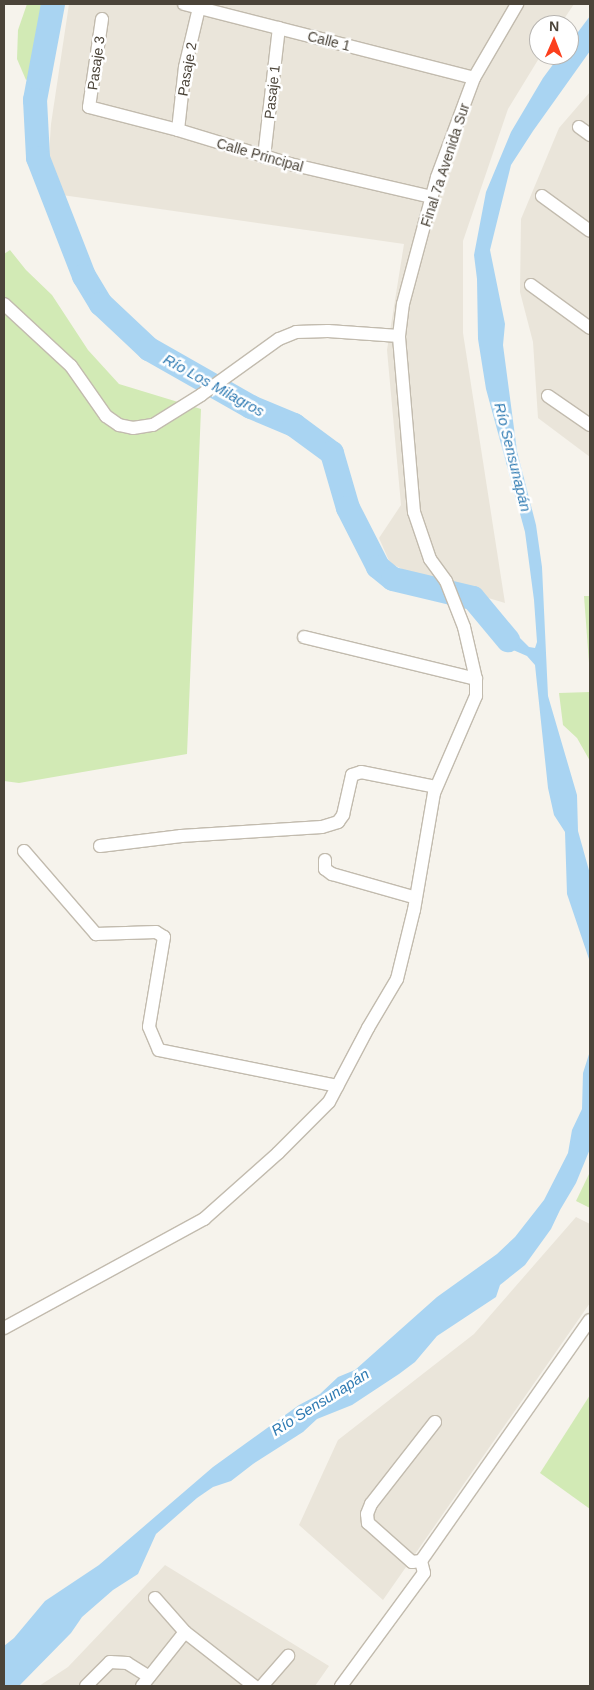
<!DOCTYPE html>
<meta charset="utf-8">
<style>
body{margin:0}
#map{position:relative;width:594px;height:1690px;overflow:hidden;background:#f6f3ec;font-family:Helvetica,sans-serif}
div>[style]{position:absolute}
.residential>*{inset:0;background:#eae5da}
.green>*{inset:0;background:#d2eab5}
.water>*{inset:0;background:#a9d4f2}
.river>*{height:24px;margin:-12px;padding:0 12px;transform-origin:12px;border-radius:12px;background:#a9d4f2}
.roads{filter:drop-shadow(1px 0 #c2bbae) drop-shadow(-1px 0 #c2bbae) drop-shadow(0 1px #c2bbae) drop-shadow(0 -1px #c2bbae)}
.minor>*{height:12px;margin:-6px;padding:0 6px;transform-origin:6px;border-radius:6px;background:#fff}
span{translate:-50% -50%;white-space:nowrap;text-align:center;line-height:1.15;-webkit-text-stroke:5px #fff;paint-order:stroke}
.street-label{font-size:14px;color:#4b4439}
.water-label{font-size:15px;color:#2e7ab2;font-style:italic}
.frame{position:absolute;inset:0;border:5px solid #4b4439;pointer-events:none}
.north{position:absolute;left:529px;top:15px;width:50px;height:50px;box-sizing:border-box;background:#fff;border:1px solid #b7b4b0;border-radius:50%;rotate:1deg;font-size:14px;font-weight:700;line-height:20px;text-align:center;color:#4b4439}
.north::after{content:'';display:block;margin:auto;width:18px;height:22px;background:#fc3f1d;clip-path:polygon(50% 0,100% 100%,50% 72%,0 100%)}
</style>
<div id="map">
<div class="residential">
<i style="clip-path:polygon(69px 4px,574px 4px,560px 25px,539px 25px,539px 55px,541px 55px,508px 109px,463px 241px,463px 333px,505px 603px,418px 577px,390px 563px,379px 538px,401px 505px,387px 350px,404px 244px,62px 195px,49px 154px,51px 124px)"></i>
<i style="clip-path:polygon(590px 92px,590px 457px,538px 418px,533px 342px,520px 292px,521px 219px,559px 128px)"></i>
<i style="clip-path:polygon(576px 1217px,590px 1224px,590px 1303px,383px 1600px,299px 1525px,338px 1440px,474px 1334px)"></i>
<i style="clip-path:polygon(165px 1565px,329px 1666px,315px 1686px,39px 1686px,68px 1667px)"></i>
</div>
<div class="green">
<i style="clip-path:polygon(27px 4px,63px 4px,49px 69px,26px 80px,17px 59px,18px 30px)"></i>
<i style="clip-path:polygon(10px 250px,26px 270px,52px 295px,88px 350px,119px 384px,201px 409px,187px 754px,19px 783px,4px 781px,4px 254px)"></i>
<i style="clip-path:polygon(584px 596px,590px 596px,590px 676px)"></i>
<i style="clip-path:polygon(590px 692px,590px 761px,577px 738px,563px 725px,559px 693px)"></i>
<i style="clip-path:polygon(590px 1172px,590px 1208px,576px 1201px)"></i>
<i style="clip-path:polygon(590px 1395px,590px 1509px,540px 1473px)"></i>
</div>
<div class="water">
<i style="clip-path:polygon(590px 16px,590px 51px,533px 131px,511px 165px,490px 250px,505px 324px,503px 345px,517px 451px,536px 525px,542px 567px,548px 696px,577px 795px,578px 831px,590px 874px,590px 962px,567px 894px,565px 832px,554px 815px,548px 788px,535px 665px,527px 656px,504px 646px,495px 638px,487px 615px,495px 623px,517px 635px,529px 647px,535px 648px,537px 642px,534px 600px,525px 532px,486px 389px,478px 339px,477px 279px,474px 255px,486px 192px,511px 132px,543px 78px,560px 55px,569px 55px,569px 44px)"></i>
<i style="clip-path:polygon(590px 1051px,590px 1149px,576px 1183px,560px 1210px,551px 1229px,525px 1265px,500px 1285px,496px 1297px,437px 1336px,415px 1362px,399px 1374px,352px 1405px,317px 1419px,303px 1432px,253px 1464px,231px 1481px,213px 1487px,197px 1498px,156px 1534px,138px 1574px,113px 1590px,82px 1617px,71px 1633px,19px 1686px,4px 1686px,4px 1646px,14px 1638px,45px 1601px,99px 1565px,213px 1467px,299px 1405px,320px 1394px,338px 1377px,355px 1370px,437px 1297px,497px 1254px,515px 1237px,544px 1200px,568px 1153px,572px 1130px,582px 1109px,583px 1073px)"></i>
</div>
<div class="river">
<i style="left:53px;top:4px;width:98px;rotate:100.6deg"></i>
<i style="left:35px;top:100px;width:58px;rotate:87deg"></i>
<i style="left:38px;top:158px;width:127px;rotate:68.7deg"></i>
<i style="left:84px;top:276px;width:33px;rotate:59deg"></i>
<i style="left:101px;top:304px;width:66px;rotate:43.2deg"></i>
<i style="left:149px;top:349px;width:117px;rotate:29.6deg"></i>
<i style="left:251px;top:407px;width:47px;rotate:22.7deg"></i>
<i style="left:294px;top:425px;width:47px;rotate:36.4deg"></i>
<i style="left:332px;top:453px;width:57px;rotate:73.8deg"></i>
<i style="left:348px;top:508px;width:66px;rotate:63deg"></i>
<i style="left:378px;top:567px;width:19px;rotate:39deg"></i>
<i style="left:393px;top:579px;width:82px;rotate:13.4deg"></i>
<i style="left:473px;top:598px;width:55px;rotate:50.2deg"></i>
</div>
<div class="roads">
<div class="minor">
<i style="left:184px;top:4px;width:299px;rotate:14.3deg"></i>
<i style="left:102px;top:19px;width:89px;rotate:98.4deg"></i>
<i style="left:89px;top:107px;width:92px;rotate:14.5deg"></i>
<i style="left:178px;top:130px;width:117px;rotate:16.9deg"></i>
<i style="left:290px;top:164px;width:146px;rotate:13.1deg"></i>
<i style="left:579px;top:127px;width:14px;rotate:36deg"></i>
<i style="left:178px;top:130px;width:63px;rotate:-83.7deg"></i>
<i style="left:185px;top:67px;width:61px;rotate:-76.7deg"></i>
<i style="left:264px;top:157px;width:130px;rotate:-83.4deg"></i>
<i style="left:542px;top:196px;width:59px;rotate:36.1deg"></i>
<i style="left:531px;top:285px;width:73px;rotate:36.1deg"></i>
<i style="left:4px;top:304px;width:91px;rotate:42.8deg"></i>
<i style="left:71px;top:366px;width:61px;rotate:55deg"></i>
<i style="left:106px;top:416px;width:16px;rotate:35deg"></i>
<i style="left:119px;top:425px;width:14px;rotate:12deg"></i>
<i style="left:133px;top:428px;width:20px;rotate:-9deg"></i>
<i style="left:153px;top:425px;width:57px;rotate:-32deg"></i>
<i style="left:201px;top:395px;width:96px;rotate:-35.7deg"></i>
<i style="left:279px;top:339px;width:18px;rotate:-22deg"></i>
<i style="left:296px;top:332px;width:32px;rotate:-2deg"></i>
<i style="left:328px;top:331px;width:71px;rotate:4deg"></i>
<i style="left:548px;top:396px;width:51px;rotate:34.6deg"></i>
<i style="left:304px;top:637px;width:177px;rotate:13.7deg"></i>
<i style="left:100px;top:846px;width:82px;rotate:-7deg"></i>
<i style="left:181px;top:836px;width:141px;rotate:-3.7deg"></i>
<i style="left:322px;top:827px;width:17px;rotate:-17deg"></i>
<i style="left:338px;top:822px;width:9px;rotate:-54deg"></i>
<i style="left:343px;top:815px;width:41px;rotate:-77.3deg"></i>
<i style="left:352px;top:775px;width:9px;rotate:-18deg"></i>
<i style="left:361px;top:772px;width:76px;rotate:11.3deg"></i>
<i style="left:24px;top:851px;width:110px;rotate:49.1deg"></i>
<i style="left:96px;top:934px;width:60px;rotate:-1.9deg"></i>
<i style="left:156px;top:932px;width:9px;rotate:32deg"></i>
<i style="left:164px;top:937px;width:91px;rotate:99.5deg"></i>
<i style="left:149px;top:1027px;width:25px;rotate:67deg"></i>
<i style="left:159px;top:1050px;width:182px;rotate:11.4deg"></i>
<i style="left:325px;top:860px;width:9px;rotate:90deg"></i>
<i style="left:325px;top:869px;width:9px;rotate:36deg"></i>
<i style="left:332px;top:874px;width:87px;rotate:15.9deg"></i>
<i style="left:4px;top:1328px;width:228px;rotate:-28.6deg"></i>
<i style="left:204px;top:1219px;width:99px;rotate:-41.7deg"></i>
<i style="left:278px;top:1153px;width:72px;rotate:-45deg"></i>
<i style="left:329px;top:1102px;width:84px;rotate:-62.2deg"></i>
<i style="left:368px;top:1028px;width:57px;rotate:-59.4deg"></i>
<i style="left:397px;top:979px;width:71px;rotate:-76.2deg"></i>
<i style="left:414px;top:910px;width:119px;rotate:-80.3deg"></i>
<i style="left:434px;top:793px;width:106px;rotate:-66.6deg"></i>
<i style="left:476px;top:696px;width:17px;rotate:-90deg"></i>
<i style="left:476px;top:679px;width:53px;rotate:-103deg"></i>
<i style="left:464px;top:627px;width:49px;rotate:-111.4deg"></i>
<i style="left:446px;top:581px;width:27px;rotate:-126deg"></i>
<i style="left:430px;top:559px;width:50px;rotate:-108.8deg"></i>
<i style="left:414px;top:512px;width:177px;rotate:-94.9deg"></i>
<i style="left:399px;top:336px;width:32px;rotate:-83deg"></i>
<i style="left:403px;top:304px;width:131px;rotate:-75deg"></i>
<i style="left:437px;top:177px;width:106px;rotate:-69.5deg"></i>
<i style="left:474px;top:78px;width:86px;rotate:-59.8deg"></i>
<i style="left:421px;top:1561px;width:9px;rotate:174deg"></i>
<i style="left:412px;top:1562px;width:59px;rotate:-138.4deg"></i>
<i style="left:368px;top:1523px;width:9px;rotate:-96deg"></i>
<i style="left:367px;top:1514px;width:11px;rotate:-68deg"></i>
<i style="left:371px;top:1504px;width:104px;rotate:-52deg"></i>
<i style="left:155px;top:1598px;width:45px;rotate:48.6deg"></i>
<i style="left:86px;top:1686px;width:34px;rotate:-45deg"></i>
<i style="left:110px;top:1662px;width:17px;rotate:3deg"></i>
<i style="left:127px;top:1663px;width:26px;rotate:32deg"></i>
<i style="left:142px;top:1686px;width:69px;rotate:-51.5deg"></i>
<i style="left:185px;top:1632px;width:88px;rotate:38deg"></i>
<i style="left:262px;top:1686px;width:40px;rotate:-49deg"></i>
<i style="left:341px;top:1686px;width:140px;rotate:-53.7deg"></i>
<i style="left:424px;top:1573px;width:12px;rotate:-104deg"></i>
<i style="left:421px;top:1561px;width:294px;rotate:-55deg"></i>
</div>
</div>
<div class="street-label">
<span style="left:329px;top:41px;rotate:14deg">Calle 1</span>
<span style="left:96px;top:63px;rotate:-82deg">Pasaje 3</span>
<span style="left:187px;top:69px;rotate:-80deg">Pasaje 2</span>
<span style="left:272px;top:92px;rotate:-84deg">Pasaje 1</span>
<span style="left:260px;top:155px;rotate:16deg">Calle Principal</span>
<span style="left:445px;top:165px;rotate:-72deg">Final 7a Avenida Sur</span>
</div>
<div class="water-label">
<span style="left:214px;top:385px;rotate:29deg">Río Los Milagros</span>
<span style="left:513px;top:457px;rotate:76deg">Río Sensunapán</span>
<span style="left:320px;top:1402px;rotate:-32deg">Río Sensunapán</span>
</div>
<div class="frame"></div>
<div class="north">N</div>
</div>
